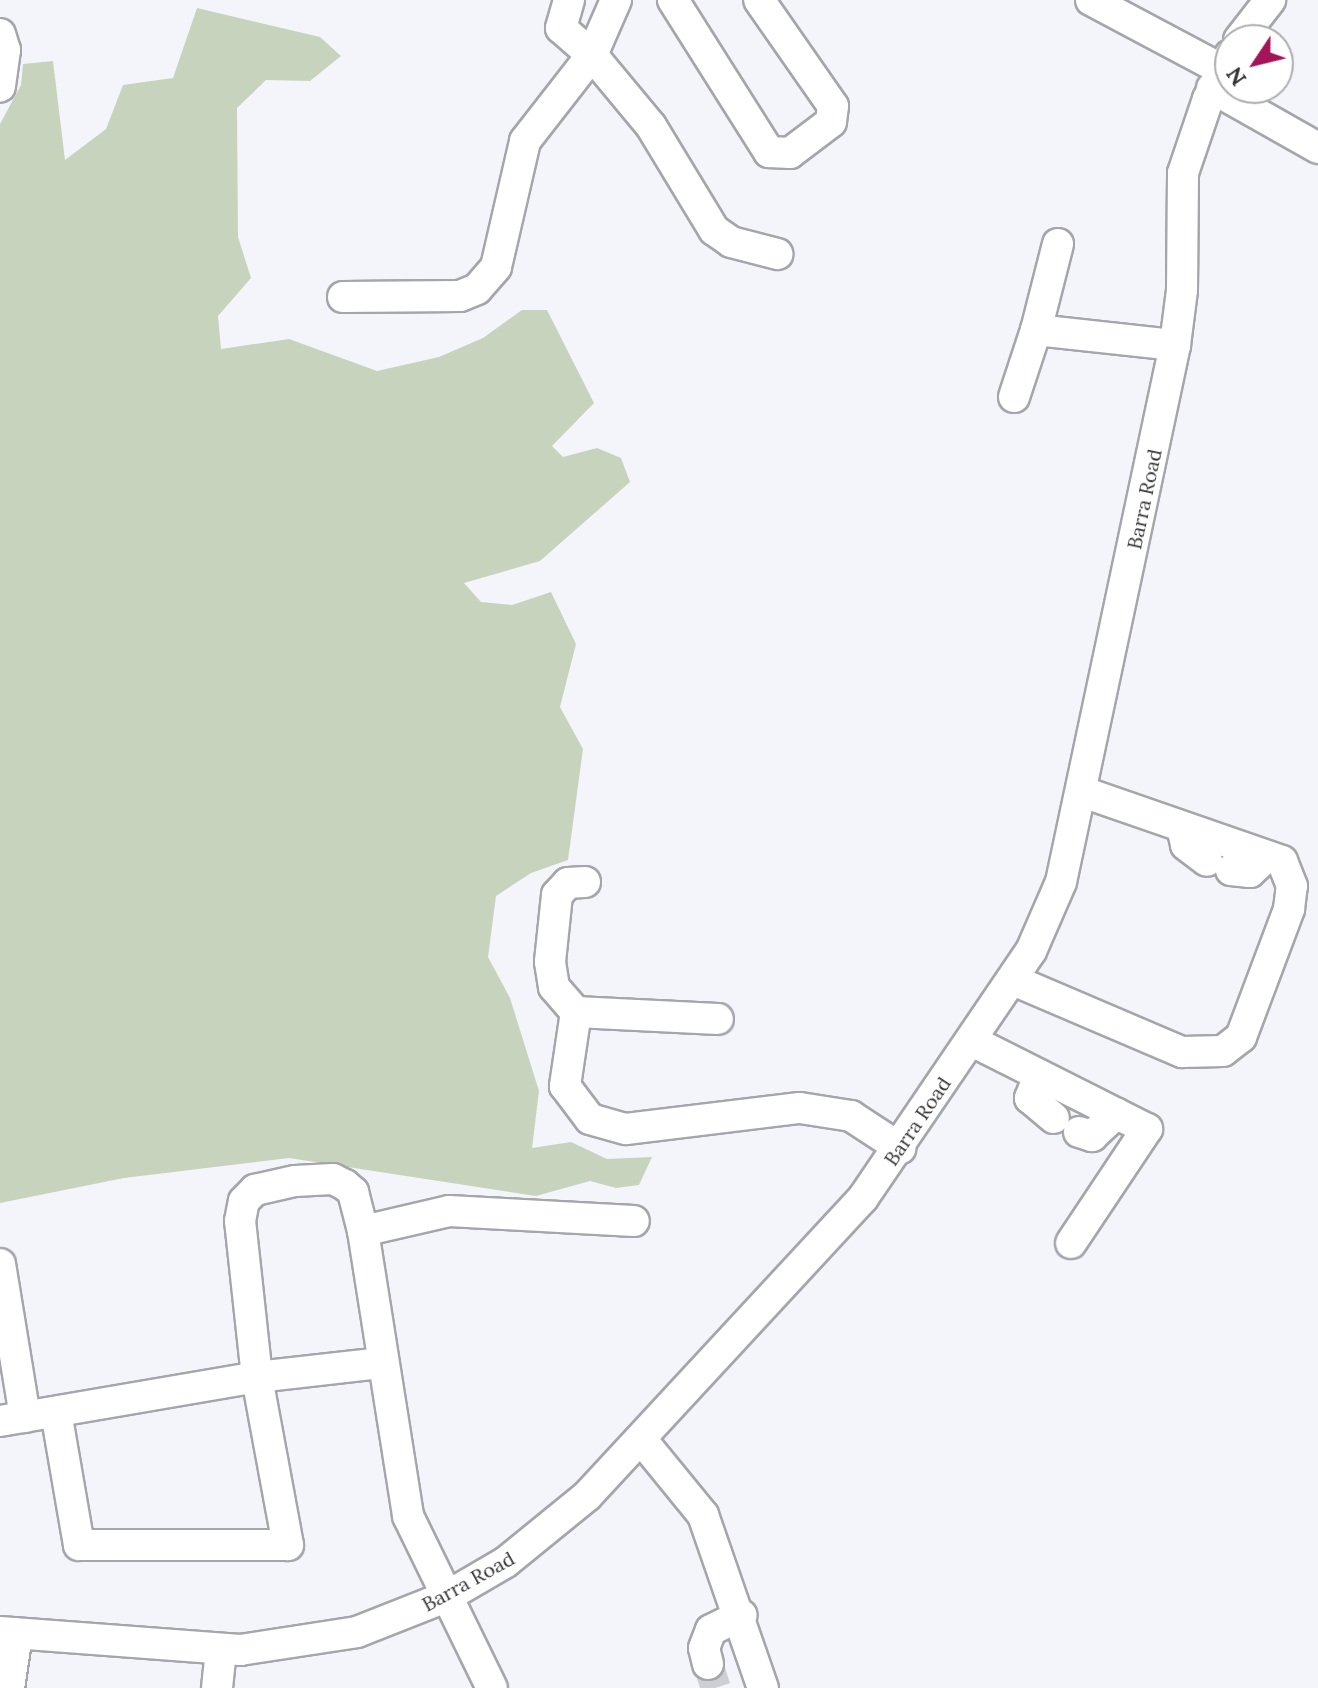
<!DOCTYPE html>
<style>
body{margin:0}
#map{position:relative;width:1318px;height:1688px;overflow:hidden;background:#f3f5fb;font-family:Lora,serif}
div>[style]{position:absolute}
.green>*{inset:0;background:#c8d3bd}
.minor-tunnel>*{height:30px;margin-top:-15px;transform-origin:0;background:repeating-linear-gradient(90deg,#cdcfd4 0 30px,transparent 0 45px)}
.roads{filter:drop-shadow(2px 0 #a4a6ab) drop-shadow(-2px 0 #a4a6ab) drop-shadow(0 2px #a4a6ab) drop-shadow(0 -2px #a4a6ab)}
.minor>*{height:30px;margin:-15px;padding:0 15px;transform-origin:15px;border-radius:15px;background:#fff}
span{translate:-50% -50%;white-space:nowrap;text-align:center;line-height:1.15;-webkit-text-stroke:7px #fff;paint-order:stroke}
.street-label{font-size:20px;color:#343537}
.north{position:absolute;left:1214px;top:24px;width:80px;height:80px;box-sizing:border-box;background:#fff;border:2px solid #aeaeaf;border-radius:50%;rotate:235deg;font-size:22px;font-weight:700;line-height:32px;text-align:center;color:#343537}
.north::after{content:'';display:block;margin:auto;width:28px;height:36px;background:#a41458;clip-path:polygon(50% 0,100% 100%,50% 72%,0 100%)}
</style>
<div id="map">
<div class="green">
<i style="clip-path:polygon(197px 8px,320px 37px,341px 56px,310px 81px,266px 80px,237px 108px,238px 237px,251px 278px,218px 316px,221px 349px,289px 339px,377px 371px,439px 357px,483px 338px,522px 310px,547px 310px,594px 403px,552px 446px,563px 457px,597px 448px,621px 458px,630px 482px,540px 561px,464px 583px,481px 602px,512px 605px,551px 592px,576px 644px,560px 707px,583px 749px,568px 860px,531px 873px,496px 896px,488px 957px,510px 998px,539px 1091px,532px 1148px,571px 1142px,607px 1159px,652px 1157px,639px 1185px,616px 1188px,590px 1181px,536px 1196px,289px 1158px,124px 1178px,0 1203px,0 124px,21px 85px,23px 64px,53px 61px,65px 160px,106px 129px,123px 85px,173px 78px)"></i>
</div>
<div class="minor-tunnel">
<i style="left:708px;top:1664px;width:25px;rotate:72deg"></i>
</div>
<div class="roads">
<div class="minor">
<i style="left:569px;top:0;width:29px;rotate:106deg"></i>
<i style="left:561px;top:28px;width:41px;rotate:41.1deg"></i>
<i style="left:592px;top:55px;width:92px;rotate:50.3deg"></i>
<i style="left:651px;top:126px;width:122px;rotate:58.8deg"></i>
<i style="left:714px;top:230px;width:21px;rotate:35deg"></i>
<i style="left:731px;top:242px;width:48px;rotate:14.6deg"></i>
<i style="left:673px;top:0;width:180px;rotate:57.7deg"></i>
<i style="left:769px;top:152px;width:21px;rotate:3deg"></i>
<i style="left:790px;top:153px;width:51px;rotate:-37.1deg"></i>
<i style="left:831px;top:122px;width:16px;rotate:-83deg"></i>
<i style="left:833px;top:106px;width:129px;rotate:-124.9deg"></i>
<i style="left:1091px;top:0;width:147px;rotate:28deg"></i>
<i style="left:0;top:34px;width:17px;rotate:73deg"></i>
<i style="left:5px;top:50px;width:37px;rotate:98deg"></i>
<i style="left:1239px;top:40px;width:51px;rotate:-52.2deg"></i>
<i style="left:1212px;top:88px;width:122px;rotate:29.5deg"></i>
<i style="left:1058px;top:244px;width:89px;rotate:104.3deg"></i>
<i style="left:1036px;top:330px;width:140px;rotate:6.2deg"></i>
<i style="left:343px;top:297px;width:117px;rotate:-0.5deg"></i>
<i style="left:460px;top:296px;width:18px;rotate:-22deg"></i>
<i style="left:477px;top:289px;width:29px;rotate:-49deg"></i>
<i style="left:496px;top:267px;width:129px;rotate:-77deg"></i>
<i style="left:525px;top:141px;width:109px;rotate:-52.1deg"></i>
<i style="left:592px;top:55px;width:60px;rotate:-66.4deg"></i>
<i style="left:1014px;top:397px;width:71px;rotate:-71.8deg"></i>
<i style="left:1182px;top:827px;width:18px;rotate:77deg"></i>
<i style="left:1186px;top:845px;width:26px;rotate:37deg"></i>
<i style="left:1231px;top:870px;width:19px;rotate:6deg"></i>
<i style="left:1250px;top:872px;width:23px;rotate:-43deg"></i>
<i style="left:585px;top:882px;width:17px;rotate:177deg"></i>
<i style="left:568px;top:883px;width:16px;rotate:133deg"></i>
<i style="left:557px;top:895px;width:67px;rotate:96deg"></i>
<i style="left:550px;top:962px;width:25px;rotate:81deg"></i>
<i style="left:554px;top:987px;width:33px;rotate:49deg"></i>
<i style="left:576px;top:1012px;width:75px;rotate:98.5deg"></i>
<i style="left:565px;top:1086px;width:41px;rotate:52.9deg"></i>
<i style="left:590px;top:1119px;width:37px;rotate:16deg"></i>
<i style="left:626px;top:1129px;width:175px;rotate:-6.9deg"></i>
<i style="left:800px;top:1108px;width:52px;rotate:8.9deg"></i>
<i style="left:851px;top:1116px;width:59px;rotate:33.1deg"></i>
<i style="left:1013px;top:980px;width:184px;rotate:23.1deg"></i>
<i style="left:1182px;top:1052px;width:41px;rotate:-1.4deg"></i>
<i style="left:1223px;top:1051px;width:23px;rotate:-38deg"></i>
<i style="left:1241px;top:1037px;width:137px;rotate:-69.4deg"></i>
<i style="left:1289px;top:909px;width:23px;rotate:-83deg"></i>
<i style="left:1292px;top:886px;width:27px;rotate:-112deg"></i>
<i style="left:1282px;top:861px;width:211px;rotate:-160.9deg"></i>
<i style="left:576px;top:1012px;width:142px;rotate:2.8deg"></i>
<i style="left:972px;top:1041px;width:196px;rotate:26.7deg"></i>
<i style="left:1147px;top:1129px;width:137px;rotate:123.7deg"></i>
<i style="left:1039px;top:1075px;width:25px;rotate:111deg"></i>
<i style="left:1030px;top:1098px;width:31px;rotate:40deg"></i>
<i style="left:1079px;top:1132px;width:14px;rotate:17deg"></i>
<i style="left:1092px;top:1136px;width:33px;rotate:-43deg"></i>
<i style="left:363px;top:1231px;width:88px;rotate:-13.1deg"></i>
<i style="left:449px;top:1211px;width:185px;rotate:3.1deg"></i>
<i style="left:0;top:1264px;width:155px;rotate:80.7deg"></i>
<i style="left:56px;top:1412px;width:135px;rotate:80.2deg"></i>
<i style="left:79px;top:1545px;width:209px"></i>
<i style="left:288px;top:1545px;width:171px;rotate:-100.5deg"></i>
<i style="left:257px;top:1377px;width:126px;rotate:-6.4deg"></i>
<i style="left:0;top:1421px;width:261px;rotate:-9.7deg"></i>
<i style="left:257px;top:1377px;width:157px;rotate:-96.2deg"></i>
<i style="left:240px;top:1221px;width:20px;rotate:-79deg"></i>
<i style="left:244px;top:1201px;width:16px;rotate:-45deg"></i>
<i style="left:255px;top:1190px;width:41px;rotate:-12.7deg"></i>
<i style="left:295px;top:1181px;width:38px;rotate:-3deg"></i>
<i style="left:333px;top:1179px;width:13px;rotate:27deg"></i>
<i style="left:345px;top:1185px;width:11px;rotate:41deg"></i>
<i style="left:353px;top:1192px;width:40px;rotate:75.6deg"></i>
<i style="left:363px;top:1231px;width:289px;rotate:81deg"></i>
<i style="left:408px;top:1516px;width:191px;rotate:64deg"></i>
<i style="left:641px;top:1439px;width:98px;rotate:50.8deg"></i>
<i style="left:703px;top:1515px;width:183px;rotate:70.9deg"></i>
<i style="left:0;top:1632px;width:241px;rotate:4.3deg"></i>
<i style="left:240px;top:1650px;width:118px;rotate:-8.7deg"></i>
<i style="left:357px;top:1632px;width:96px;rotate:-21.5deg"></i>
<i style="left:446px;top:1597px;width:69px;rotate:-30.3deg"></i>
<i style="left:506px;top:1562px;width:104px;rotate:-39.2deg"></i>
<i style="left:587px;top:1496px;width:406px;rotate:-47.2deg"></i>
<i style="left:863px;top:1198px;width:299px;rotate:-55.8deg"></i>
<i style="left:1031px;top:951px;width:75px;rotate:-66.5deg"></i>
<i style="left:1061px;top:882px;width:549px;rotate:-78.01deg"></i>
<i style="left:1175px;top:345px;width:55px;rotate:-82.7deg"></i>
<i style="left:1182px;top:290px;width:117px;rotate:-89.5deg"></i>
<i style="left:1183px;top:173px;width:78px;rotate:-71.3deg"></i>
<i style="left:1208px;top:99px;width:49px;rotate:-63.4deg"></i>
<i style="left:708px;top:1664px;width:16px;rotate:-104deg"></i>
<i style="left:704px;top:1648px;width:19px;rotate:-69deg"></i>
<i style="left:711px;top:1630px;width:34px;rotate:-26deg"></i>
<i style="left:9px;top:1688px;width:55px;rotate:-81.6deg"></i>
<i style="left:217px;top:1688px;width:38px;rotate:-84deg"></i>
</div>
</div>
<div class="street-label">
<span style="left:1144px;top:499px;rotate:-78deg">Barra Road</span>
<span style="left:917px;top:1121px;rotate:-56deg">Barra Road</span>
<span style="left:468px;top:1581px;rotate:-29deg">Barra Road</span>
</div>
<div class="north">N</div>
</div>
